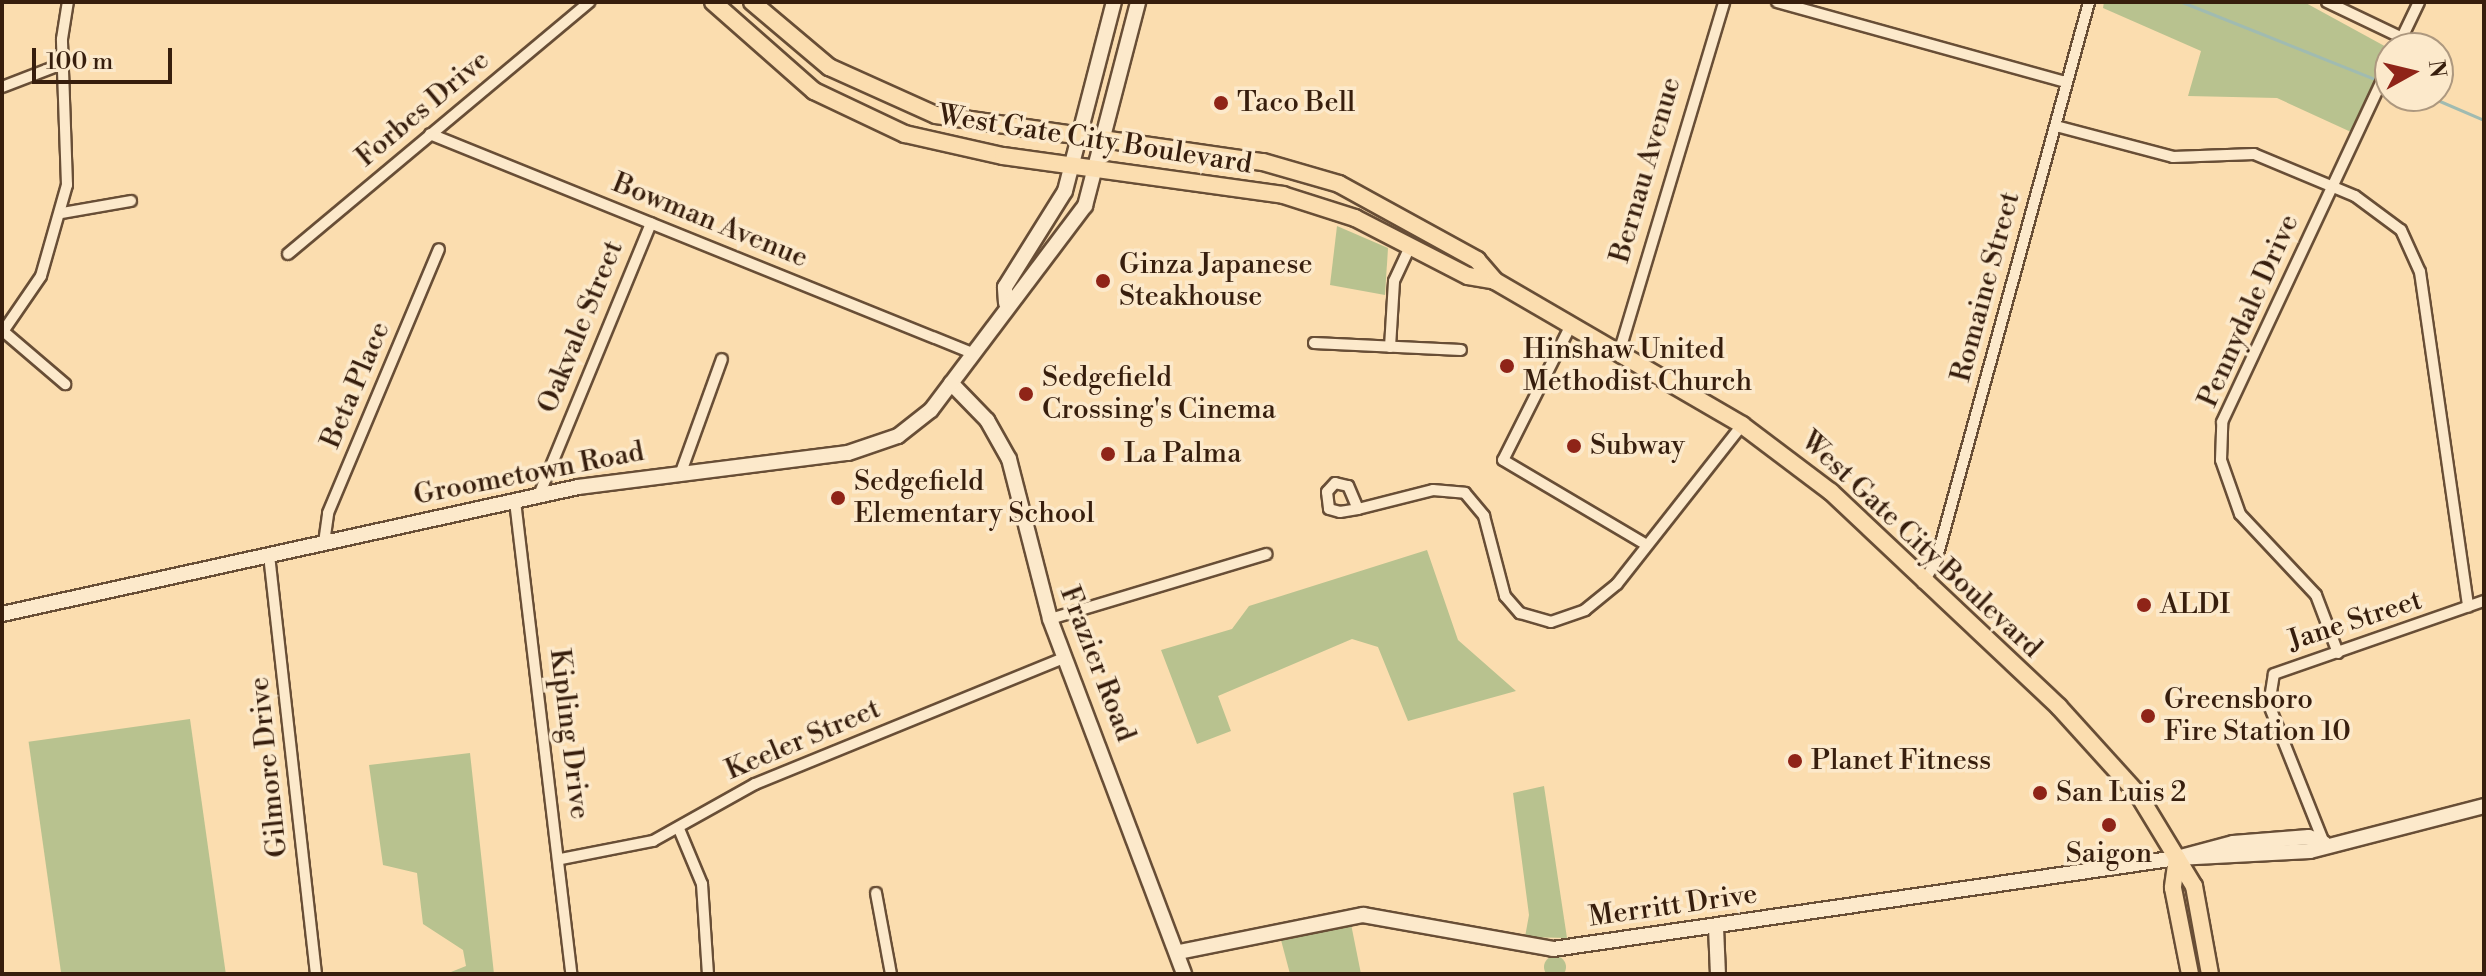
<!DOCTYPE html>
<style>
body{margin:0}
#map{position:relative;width:2486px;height:976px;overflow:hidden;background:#fbddaf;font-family:"Libre Bodoni",serif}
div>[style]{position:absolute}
.green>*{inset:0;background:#b8c28f;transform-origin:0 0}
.round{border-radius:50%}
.stream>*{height:3px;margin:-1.5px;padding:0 1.5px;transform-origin:1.5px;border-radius:1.5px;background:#a0bbb1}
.roads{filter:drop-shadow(2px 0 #684e36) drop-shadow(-2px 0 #684e36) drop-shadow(0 2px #684e36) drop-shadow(0 -2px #684e36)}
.street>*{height:10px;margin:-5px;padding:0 5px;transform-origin:5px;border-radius:5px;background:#fce9cb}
.secondary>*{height:14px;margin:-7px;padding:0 7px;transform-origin:7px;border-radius:7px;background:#fce9cb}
.primary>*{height:16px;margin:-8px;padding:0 8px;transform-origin:8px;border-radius:8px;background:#fbddaf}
.dots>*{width:22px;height:22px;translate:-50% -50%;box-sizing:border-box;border:4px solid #fce9cb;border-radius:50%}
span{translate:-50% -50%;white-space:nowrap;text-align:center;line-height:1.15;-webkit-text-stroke:7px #fce9cb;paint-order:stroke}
.poi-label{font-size:28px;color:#371e0d}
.left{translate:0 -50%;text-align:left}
.street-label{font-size:28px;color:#371e0d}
.frame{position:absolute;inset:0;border:4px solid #371e0d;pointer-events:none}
.north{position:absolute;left:2374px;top:32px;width:80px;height:80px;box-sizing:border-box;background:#fce9cb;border:2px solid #ad987f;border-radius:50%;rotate:82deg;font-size:22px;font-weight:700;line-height:32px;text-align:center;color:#371e0d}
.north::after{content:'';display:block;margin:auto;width:28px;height:36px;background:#8f2418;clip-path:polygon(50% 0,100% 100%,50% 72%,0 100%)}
.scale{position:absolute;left:32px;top:48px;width:140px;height:36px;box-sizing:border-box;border:4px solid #371e0d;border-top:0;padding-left:10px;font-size:24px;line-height:28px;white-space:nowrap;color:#371e0d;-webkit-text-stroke:6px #fce9cb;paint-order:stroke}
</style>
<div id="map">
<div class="green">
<i style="clip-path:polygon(2104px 2px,2304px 2px,2390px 49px,2351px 132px,2277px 98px,2188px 96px,2201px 51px,2103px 8px)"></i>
<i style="clip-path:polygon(1337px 226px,1388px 248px,1385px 295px,1330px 285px)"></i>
<i style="clip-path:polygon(1427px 550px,1458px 640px,1516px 691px,1408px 721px,1378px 647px,1352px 639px,1218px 696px,1231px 731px,1197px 744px,1161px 650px,1232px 629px,1249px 606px)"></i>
<i style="left:190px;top:719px;width:257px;height:163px;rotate:82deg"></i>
<i style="clip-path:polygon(470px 753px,494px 974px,446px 974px,466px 966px,463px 950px,423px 924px,417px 873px,383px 865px,369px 765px)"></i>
<i style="clip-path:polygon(1544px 786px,1567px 938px,1525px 937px,1529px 915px,1513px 793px)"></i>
<i style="clip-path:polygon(1351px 924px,1361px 974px,1290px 974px,1281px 940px)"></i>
<i class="round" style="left:1544px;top:956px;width:22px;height:22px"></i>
</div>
<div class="stream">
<i style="left:2182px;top:2px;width:205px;rotate:21.8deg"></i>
<i style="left:2428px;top:96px;width:61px;rotate:23.2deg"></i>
</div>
<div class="roads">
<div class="street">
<i style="left:1777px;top:2px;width:300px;rotate:15.5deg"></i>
<i style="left:2327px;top:2px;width:83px;rotate:25.6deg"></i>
<i style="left:2397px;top:48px;width:51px;rotate:-64.4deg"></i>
<i style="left:2px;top:87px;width:64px;rotate:-21deg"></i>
<i style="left:2056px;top:126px;width:121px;rotate:14.8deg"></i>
<i style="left:2173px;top:157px;width:81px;rotate:-2.1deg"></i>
<i style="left:2254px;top:154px;width:109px;rotate:22.6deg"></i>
<i style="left:2355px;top:196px;width:57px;rotate:36.5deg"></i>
<i style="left:2401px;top:230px;width:46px;rotate:65.7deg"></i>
<i style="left:2420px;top:272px;width:338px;rotate:81.8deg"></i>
<i style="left:430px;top:134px;width:585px;rotate:22deg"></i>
<i style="left:62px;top:213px;width:70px;rotate:-9.9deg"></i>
<i style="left:288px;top:254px;width:393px;rotate:-39.9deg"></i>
<i style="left:1571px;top:325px;width:151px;rotate:116.7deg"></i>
<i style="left:1503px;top:460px;width:167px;rotate:30.6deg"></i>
<i style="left:3px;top:331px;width:82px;rotate:40.5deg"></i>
<i style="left:2px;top:333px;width:69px;rotate:-55.6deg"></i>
<i style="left:41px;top:276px;width:95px;rotate:-74.1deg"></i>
<i style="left:67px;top:185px;width:146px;rotate:-92deg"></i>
<i style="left:62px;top:39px;width:37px;rotate:-81deg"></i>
<i style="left:1314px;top:343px;width:147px;rotate:2.7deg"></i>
<i style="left:1390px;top:347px;width:66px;rotate:-86.5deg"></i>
<i style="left:1394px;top:281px;width:40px;rotate:-65deg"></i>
<i style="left:1619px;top:353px;width:366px;rotate:-73.3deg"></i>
<i style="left:681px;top:472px;width:120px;rotate:-70.1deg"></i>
<i style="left:539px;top:495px;width:294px;rotate:-67.6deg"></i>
<i style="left:515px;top:501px;width:476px;rotate:83.2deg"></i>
<i style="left:1358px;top:509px;width:25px;rotate:-113deg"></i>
<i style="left:1348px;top:486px;width:13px;rotate:-167deg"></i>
<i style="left:1335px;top:483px;width:12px;rotate:132deg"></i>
<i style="left:1327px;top:492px;width:17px;rotate:83deg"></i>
<i style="left:1329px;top:509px;width:11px;rotate:15deg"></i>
<i style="left:1340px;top:512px;width:18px;rotate:-9deg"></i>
<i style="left:1358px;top:509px;width:77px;rotate:-14.2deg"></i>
<i style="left:1433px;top:490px;width:32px;rotate:5deg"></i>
<i style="left:1465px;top:493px;width:30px;rotate:50deg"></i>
<i style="left:1484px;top:516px;width:83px;rotate:75.3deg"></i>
<i style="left:1505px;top:596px;width:23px;rotate:49deg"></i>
<i style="left:1520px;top:613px;width:32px;rotate:16deg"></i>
<i style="left:1551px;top:622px;width:36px;rotate:-19deg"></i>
<i style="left:1585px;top:610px;width:41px;rotate:-39.1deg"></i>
<i style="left:1617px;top:584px;width:202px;rotate:-51.8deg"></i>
<i style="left:324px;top:543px;width:30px;rotate:-82deg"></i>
<i style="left:328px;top:513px;width:286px;rotate:-67.2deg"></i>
<i style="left:269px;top:555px;width:422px;rotate:83.6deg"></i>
<i style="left:1923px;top:583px;width:26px;rotate:-59deg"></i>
<i style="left:1936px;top:561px;width:580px;rotate:-74.69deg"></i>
<i style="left:1050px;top:619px;width:226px;rotate:-16.7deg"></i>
<i style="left:2338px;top:653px;width:62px;rotate:-110.8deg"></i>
<i style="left:2316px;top:595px;width:111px;rotate:-133.2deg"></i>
<i style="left:2240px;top:514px;width:57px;rotate:-109.4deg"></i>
<i style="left:2221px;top:460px;width:38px;rotate:-88deg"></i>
<i style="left:2222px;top:422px;width:396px;rotate:-64.9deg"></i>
<i style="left:679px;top:829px;width:60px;rotate:67.3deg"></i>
<i style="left:702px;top:884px;width:90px;rotate:86.2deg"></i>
<i style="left:2324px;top:843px;width:149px;rotate:-111.7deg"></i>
<i style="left:2269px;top:705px;width:31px;rotate:-81deg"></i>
<i style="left:2274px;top:674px;width:222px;rotate:-19.2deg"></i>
<i style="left:561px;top:859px;width:94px;rotate:-11.1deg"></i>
<i style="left:653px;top:841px;width:117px;rotate:-29.2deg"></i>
<i style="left:755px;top:784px;width:334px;rotate:-22.2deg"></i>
<i style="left:876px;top:893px;width:82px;rotate:79.5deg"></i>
</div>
<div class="secondary">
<i style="left:1006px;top:303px;width:16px;rotate:-94deg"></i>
<i style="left:1005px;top:287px;width:113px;rotate:-58deg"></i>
<i style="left:1065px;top:191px;width:195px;rotate:-75.5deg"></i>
<i style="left:951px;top:383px;width:52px;rotate:45.8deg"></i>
<i style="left:987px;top:420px;width:45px;rotate:60.6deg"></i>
<i style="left:1009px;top:459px;width:165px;rotate:75.6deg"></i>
<i style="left:1050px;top:619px;width:379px;rotate:69.3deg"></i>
<i style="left:2px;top:614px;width:590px;rotate:-12.43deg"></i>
<i style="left:578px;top:487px;width:272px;rotate:-7.2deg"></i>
<i style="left:848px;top:453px;width:53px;rotate:-18.8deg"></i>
<i style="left:898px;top:436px;width:42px;rotate:-38.2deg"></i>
<i style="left:931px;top:410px;width:256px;rotate:-53deg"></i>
<i style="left:1085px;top:206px;width:211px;rotate:-75.4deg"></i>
<i style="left:2177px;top:858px;width:58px;rotate:-15deg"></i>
<i style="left:2233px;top:843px;width:76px;rotate:-4.5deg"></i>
<i style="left:2309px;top:837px;width:16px;rotate:22deg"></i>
<i style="left:1716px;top:927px;width:47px;rotate:87.6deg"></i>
<i style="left:1179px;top:952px;width:188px;rotate:-11.4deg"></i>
<i style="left:1363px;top:915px;width:193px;rotate:10.1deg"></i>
<i style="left:1553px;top:949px;width:631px;rotate:-8.3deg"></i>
<i style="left:2177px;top:858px;width:133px;rotate:-3deg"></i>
<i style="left:2310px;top:851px;width:180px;rotate:-14.5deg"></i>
</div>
<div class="primary">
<i style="left:713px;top:2px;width:135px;rotate:41.4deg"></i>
<i style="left:814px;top:91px;width:101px;rotate:25.3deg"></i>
<i style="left:905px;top:134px;width:100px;rotate:12.7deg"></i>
<i style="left:1003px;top:156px;width:283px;rotate:7.9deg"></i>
<i style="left:1283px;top:195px;width:76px;rotate:17.7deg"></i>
<i style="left:1355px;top:218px;width:127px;rotate:27.2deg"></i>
<i style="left:1468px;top:276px;width:27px;rotate:10deg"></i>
<i style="left:752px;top:2px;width:101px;rotate:40.2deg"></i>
<i style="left:829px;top:67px;width:117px;rotate:24.2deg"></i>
<i style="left:936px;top:115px;width:330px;rotate:8.2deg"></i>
<i style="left:1263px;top:162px;width:79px;rotate:16.1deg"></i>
<i style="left:1339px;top:184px;width:158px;rotate:28.8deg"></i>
<i style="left:1477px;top:260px;width:28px;rotate:49deg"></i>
<i style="left:1495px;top:281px;width:286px;rotate:30.2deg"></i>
<i style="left:1742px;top:425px;width:111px;rotate:37deg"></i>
<i style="left:1831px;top:492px;width:313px;rotate:43.3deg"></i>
<i style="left:2059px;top:707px;width:118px;rotate:47.8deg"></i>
<i style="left:2138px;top:794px;width:108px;rotate:58.7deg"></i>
<i style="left:2194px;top:886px;width:89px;rotate:79.7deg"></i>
<i style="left:2177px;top:858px;width:30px;rotate:98deg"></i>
<i style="left:2173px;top:888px;width:88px;rotate:78.8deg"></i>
</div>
</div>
<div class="dots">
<i style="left:1221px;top:103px;background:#8f2418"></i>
<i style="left:1103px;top:281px;background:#8f2418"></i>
<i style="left:1507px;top:366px;background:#8f2418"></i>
<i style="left:1026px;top:394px;background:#8f2418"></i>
<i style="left:1574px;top:446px;background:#8f2418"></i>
<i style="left:1108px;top:454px;background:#8f2418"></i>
<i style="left:838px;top:498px;background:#8f2418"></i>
<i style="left:2144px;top:605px;background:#8f2418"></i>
<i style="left:2148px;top:716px;background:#8f2418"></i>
<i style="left:1795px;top:761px;background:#8f2418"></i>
<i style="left:2040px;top:793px;background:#8f2418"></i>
<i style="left:2109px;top:825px;background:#8f2418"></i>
</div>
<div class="poi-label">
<span class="left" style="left:1237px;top:103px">Taco Bell</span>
<span class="left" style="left:1119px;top:281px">Ginza Japanese<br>Steakhouse</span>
<span class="left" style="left:1523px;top:366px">Hinshaw United<br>Methodist Church</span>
<span class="left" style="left:1042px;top:394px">Sedgefield<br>Crossing's Cinema</span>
<span class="left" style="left:1590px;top:446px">Subway</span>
<span class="left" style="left:1124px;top:454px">La Palma</span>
<span class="left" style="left:854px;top:498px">Sedgefield<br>Elementary School</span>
<span class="left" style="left:2160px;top:605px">ALDI</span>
<span class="left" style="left:2164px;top:716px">Greensboro<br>Fire Station 10</span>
<span class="left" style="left:1811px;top:761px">Planet Fitness</span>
<span class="left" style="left:2056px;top:793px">San Luis 2</span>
<span style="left:2109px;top:854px">Saigon</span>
</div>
<div class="street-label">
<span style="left:423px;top:109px;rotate:-40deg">Forbes Drive</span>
<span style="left:1095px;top:140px;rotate:9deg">West Gate City Boulevard</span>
<span style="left:1646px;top:170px;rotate:-74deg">Bernau Avenue</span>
<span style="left:710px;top:221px;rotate:22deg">Bowman Avenue</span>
<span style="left:1986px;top:287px;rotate:-75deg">Romaine Street</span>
<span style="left:2249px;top:311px;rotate:-66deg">Pennydale Drive</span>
<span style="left:581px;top:327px;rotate:-68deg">Oakvale Street</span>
<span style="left:356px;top:385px;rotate:-67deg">Beta Place</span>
<span style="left:529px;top:474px;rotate:-11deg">Groometown Road</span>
<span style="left:1921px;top:545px;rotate:43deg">West Gate City Boulevard</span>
<span style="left:2355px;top:621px;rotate:-18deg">Jane Street</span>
<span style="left:1097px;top:664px;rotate:69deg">Frazier Road</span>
<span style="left:569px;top:734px;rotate:83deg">Kipling Drive</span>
<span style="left:803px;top:740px;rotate:-23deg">Keeler Street</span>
<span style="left:269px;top:767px;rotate:-96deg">Gilmore Drive</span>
<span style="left:1673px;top:906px;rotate:-8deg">Merritt Drive</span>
</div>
<div class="frame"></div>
<div class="north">N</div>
<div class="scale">100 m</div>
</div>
